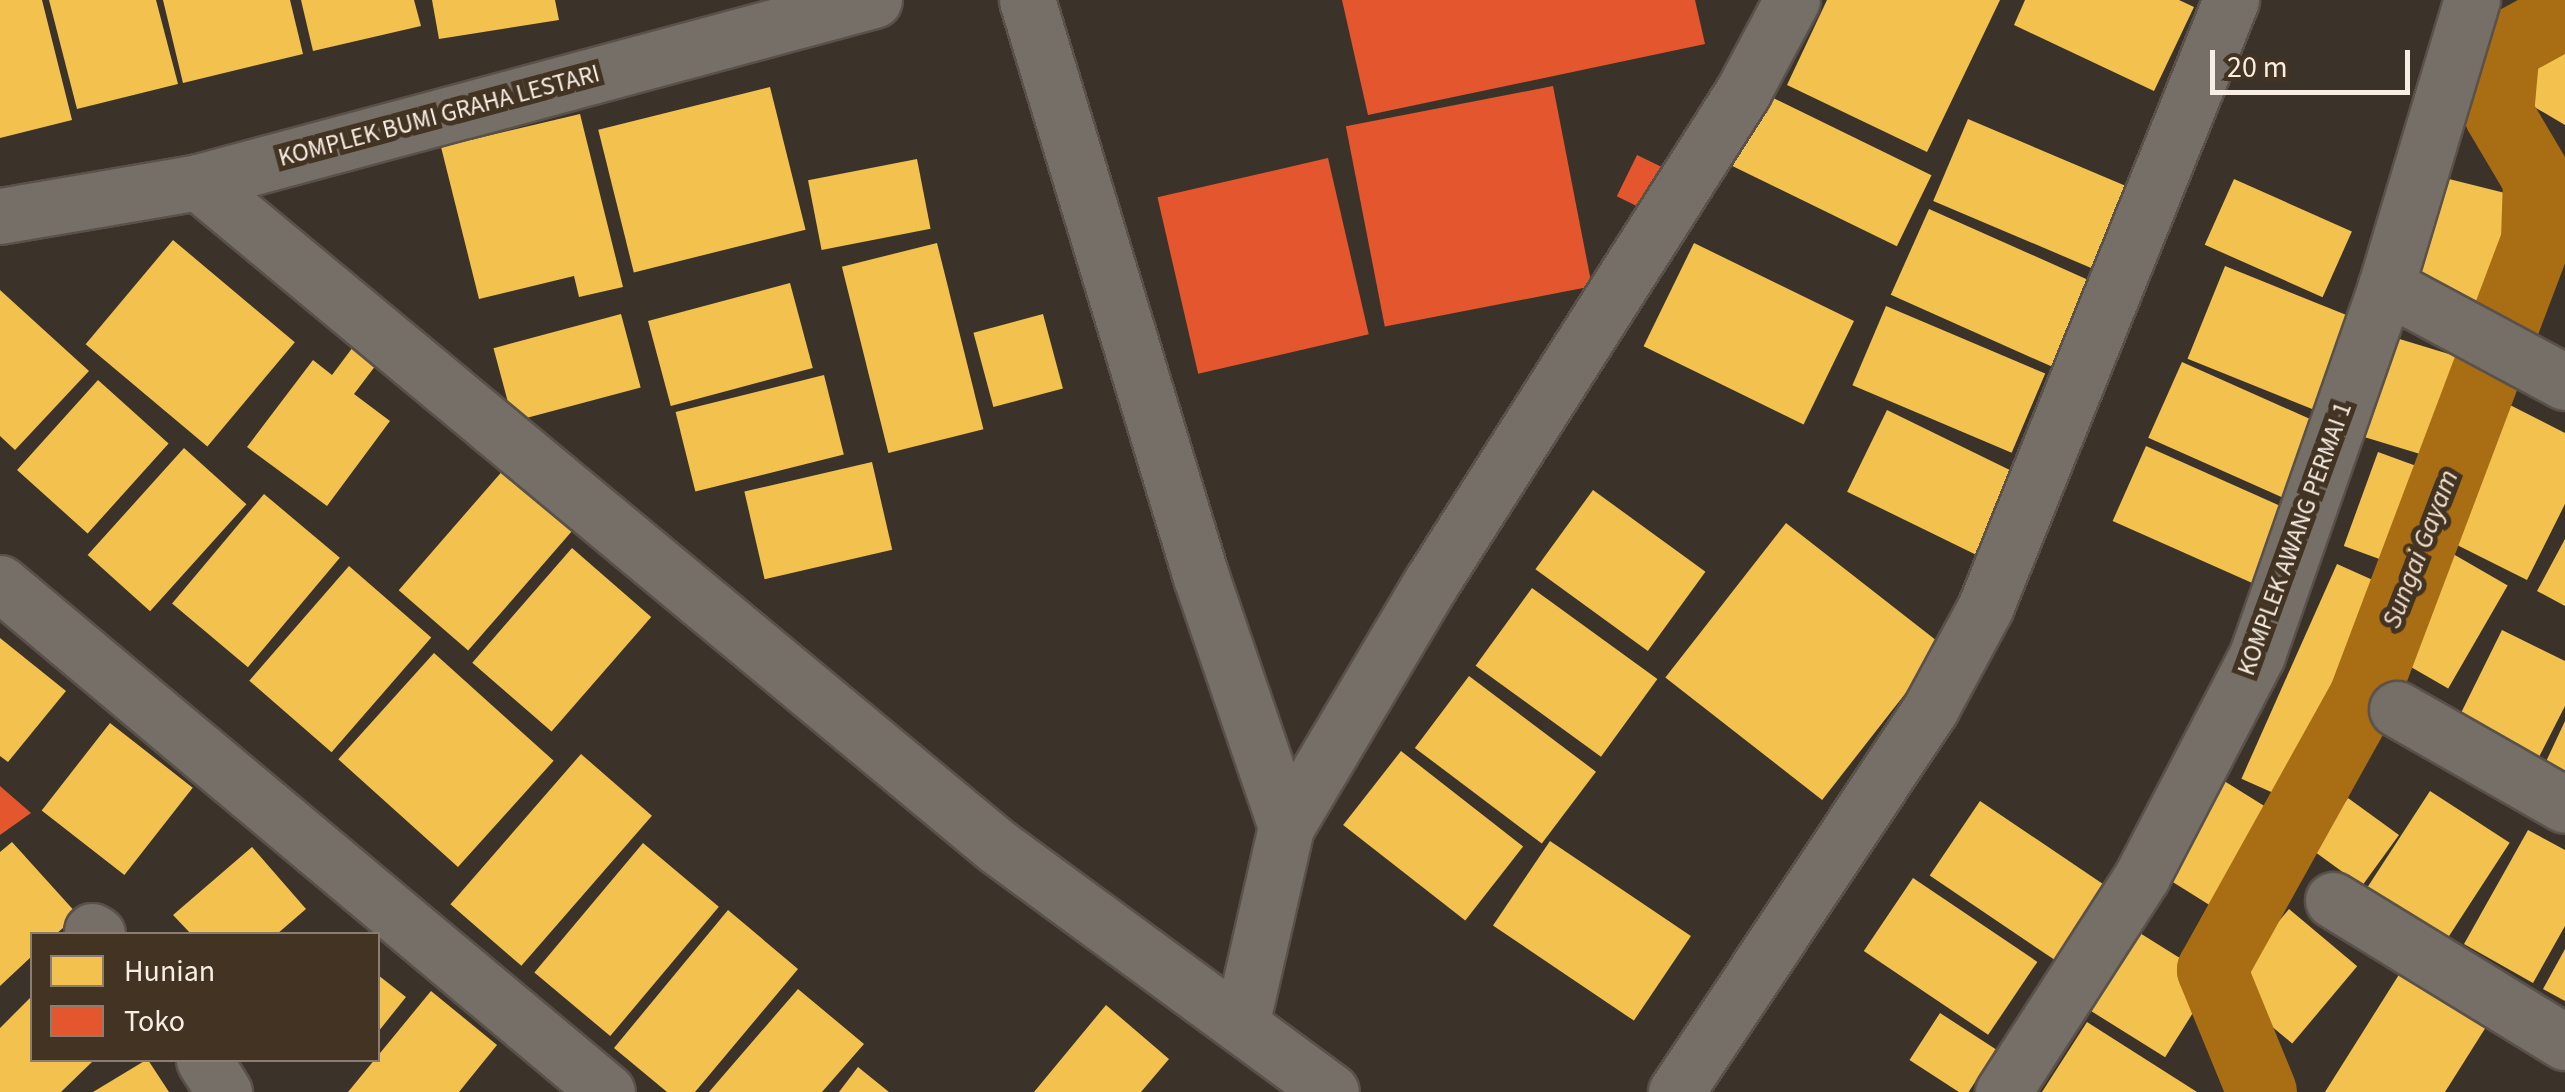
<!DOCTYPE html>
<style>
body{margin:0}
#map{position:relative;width:2565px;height:1092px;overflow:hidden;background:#3b332a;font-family:"Source Sans 3",sans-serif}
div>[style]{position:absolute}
.homes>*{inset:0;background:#f2c14e;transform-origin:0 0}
.shops>*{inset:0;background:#e4572e;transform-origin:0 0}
.canal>*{height:70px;margin:-35px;padding:0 35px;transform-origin:35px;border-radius:35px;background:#a96d14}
.roads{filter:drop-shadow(2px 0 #59514a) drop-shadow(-2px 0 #59514a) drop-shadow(0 2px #59514a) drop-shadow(0 -2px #59514a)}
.minor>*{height:55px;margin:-27.5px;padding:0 27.5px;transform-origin:27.5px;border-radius:27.5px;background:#766f67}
.tertiary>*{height:55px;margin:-27.5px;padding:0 27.5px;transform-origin:27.5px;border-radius:27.5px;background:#766f67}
span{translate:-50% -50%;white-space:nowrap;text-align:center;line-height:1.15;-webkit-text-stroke:10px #423323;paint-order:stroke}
.street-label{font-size:25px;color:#f8eee4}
.water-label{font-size:28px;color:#f2e1ce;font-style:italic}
.legend{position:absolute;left:30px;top:932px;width:350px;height:130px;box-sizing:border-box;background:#423323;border:2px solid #8b7e70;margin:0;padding:12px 18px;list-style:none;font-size:30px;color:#f8eee4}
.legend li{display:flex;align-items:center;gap:20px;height:50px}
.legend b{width:50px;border:2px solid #8b7e70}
.scale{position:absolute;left:2210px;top:50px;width:200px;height:45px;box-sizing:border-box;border:5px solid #f8eee4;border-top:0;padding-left:12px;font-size:30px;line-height:35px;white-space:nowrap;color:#f8eee4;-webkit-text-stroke:8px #423323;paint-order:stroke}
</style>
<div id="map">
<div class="homes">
<i style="clip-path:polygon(0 0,42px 0,72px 120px,0 138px)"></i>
<i style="clip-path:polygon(49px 0,156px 0,178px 84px,77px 109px)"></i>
<i style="clip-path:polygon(163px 0,290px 0,303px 54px,183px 83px)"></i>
<i style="clip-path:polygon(301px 0,414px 0,421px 26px,313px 51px)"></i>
<i style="clip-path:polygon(432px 0,555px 0,559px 20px,439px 39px)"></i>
<i style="clip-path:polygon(1827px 0,2000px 0,1927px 152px,1787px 85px)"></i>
<i style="clip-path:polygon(2025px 0,2179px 0,2194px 7px,2154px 91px,2014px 25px)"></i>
<i style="clip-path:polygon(2540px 33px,2565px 48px,2565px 125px,2507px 91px)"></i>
<i style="left:770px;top:87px;width:147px;height:177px;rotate:76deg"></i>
<i style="left:1767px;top:95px;width:183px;height:79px;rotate:26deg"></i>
<i style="clip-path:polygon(580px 114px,623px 287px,579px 297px,574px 276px,479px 299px,441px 147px)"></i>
<i style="left:1968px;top:119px;width:185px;height:89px;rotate:23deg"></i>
<i style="left:917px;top:159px;width:71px;height:111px;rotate:79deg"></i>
<i style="left:2433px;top:175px;width:102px;height:111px;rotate:14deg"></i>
<i style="left:2234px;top:179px;width:129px;height:72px;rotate:24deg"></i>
<i style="left:1929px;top:209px;width:183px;height:94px;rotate:24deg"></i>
<i style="clip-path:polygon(2565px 218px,2565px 261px,2548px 252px)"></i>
<i style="left:173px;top:240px;width:159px;height:136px;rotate:40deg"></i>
<i style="left:937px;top:243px;width:192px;height:98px;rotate:76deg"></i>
<i style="left:1694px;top:243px;width:178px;height:115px;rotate:26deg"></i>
<i style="left:2225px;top:266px;width:139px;height:100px;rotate:22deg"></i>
<i style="left:790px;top:283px;width:88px;height:147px;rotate:75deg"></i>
<i style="clip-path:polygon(0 290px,89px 371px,15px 450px,0 436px)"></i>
<i style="left:1886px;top:306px;width:173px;height:86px;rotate:23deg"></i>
<i style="left:621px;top:314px;width:76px;height:132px;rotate:75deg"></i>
<i style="left:1043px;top:314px;width:77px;height:72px;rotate:75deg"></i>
<i style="left:2393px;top:337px;width:67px;height:104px;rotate:17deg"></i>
<i style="clip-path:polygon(353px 347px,376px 365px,354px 394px,390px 421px,327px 506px,247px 447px,313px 360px,332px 375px)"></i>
<i style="left:2182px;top:362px;width:147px;height:83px;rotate:24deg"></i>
<i style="left:824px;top:375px;width:82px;height:153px;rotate:76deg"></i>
<i style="left:98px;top:380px;width:95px;height:121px;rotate:42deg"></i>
<i style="clip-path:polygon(2506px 403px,2565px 433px,2565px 504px,2527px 580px,2439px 536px)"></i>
<i style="left:1887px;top:410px;width:144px;height:91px;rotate:26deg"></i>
<i style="left:2146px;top:446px;width:154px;height:82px;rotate:24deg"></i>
<i style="left:184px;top:448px;width:84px;height:144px;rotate:42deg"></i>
<i style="left:2378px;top:452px;width:51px;height:100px;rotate:20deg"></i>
<i style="left:872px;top:462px;width:90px;height:131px;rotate:77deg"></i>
<i style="left:505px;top:468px;width:92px;height:162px;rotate:41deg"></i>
<i style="left:1593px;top:490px;width:139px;height:98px;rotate:36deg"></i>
<i style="left:264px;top:494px;width:99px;height:143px;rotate:40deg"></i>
<i style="left:1786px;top:523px;width:199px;height:196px;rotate:38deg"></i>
<i style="clip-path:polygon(2565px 539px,2565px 606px,2537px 591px)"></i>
<i style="left:2441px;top:547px;width:77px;height:119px;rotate:30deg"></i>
<i style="left:572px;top:548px;width:105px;height:152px;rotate:41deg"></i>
<i style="left:2337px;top:564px;width:60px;height:235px;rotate:24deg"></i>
<i style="left:349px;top:566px;width:109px;height:152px;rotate:41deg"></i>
<i style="left:1532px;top:588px;width:155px;height:96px;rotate:36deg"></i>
<i style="clip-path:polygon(2502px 630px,2565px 661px,2565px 706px,2539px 757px,2459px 717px)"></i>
<i style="clip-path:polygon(0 638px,66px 691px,8px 762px,0 756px)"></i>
<i style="left:434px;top:653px;width:161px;height:143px;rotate:42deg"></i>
<i style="left:1469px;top:676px;width:159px;height:90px;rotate:37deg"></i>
<i style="clip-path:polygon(2565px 721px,2565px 778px,2543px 768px)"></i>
<i style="left:110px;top:723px;width:105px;height:111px;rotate:38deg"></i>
<i style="left:1401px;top:751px;width:155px;height:94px;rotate:38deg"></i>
<i style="left:581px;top:754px;width:94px;height:199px;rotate:41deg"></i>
<i style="left:2221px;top:779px;width:82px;height:113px;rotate:32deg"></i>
<i style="left:2430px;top:791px;width:95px;height:122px;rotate:33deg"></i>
<i style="left:2348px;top:798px;width:63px;height:63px;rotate:36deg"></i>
<i style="left:1980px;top:801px;width:151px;height:90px;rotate:34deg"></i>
<i style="clip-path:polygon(2528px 830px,2565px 850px,2565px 926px,2533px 983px,2464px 944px)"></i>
<i style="left:1550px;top:841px;width:170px;height:102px;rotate:34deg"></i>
<i style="clip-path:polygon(12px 842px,78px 915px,56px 934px,32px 934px,32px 956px,0 986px,0 852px)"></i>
<i style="left:643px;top:843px;width:99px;height:169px;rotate:40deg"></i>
<i style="clip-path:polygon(252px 847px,306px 909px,277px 934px,191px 934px,173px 915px)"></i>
<i style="left:1913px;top:878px;width:150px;height:88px;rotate:34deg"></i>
<i style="left:2289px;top:909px;width:89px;height:101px;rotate:40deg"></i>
<i style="clip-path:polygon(728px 910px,798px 969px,695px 1092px,667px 1092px,614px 1048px)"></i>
<i style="left:2135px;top:930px;width:93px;height:92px;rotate:32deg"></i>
<i style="clip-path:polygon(2565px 949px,2565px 1001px,2543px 989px)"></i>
<i style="clip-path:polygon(2400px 973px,2486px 1027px,2445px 1092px,2325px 1092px)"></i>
<i style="clip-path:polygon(378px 975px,406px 997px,378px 1032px)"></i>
<i style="clip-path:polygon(798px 989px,864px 1044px,822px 1092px,709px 1092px)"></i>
<i style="clip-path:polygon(431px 991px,497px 1045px,459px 1092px,348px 1092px)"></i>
<i style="clip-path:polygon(32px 996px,32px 1060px,94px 1060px,61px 1092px,0 1092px,0 1028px)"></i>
<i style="clip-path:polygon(1106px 1005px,1169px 1059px,1141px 1092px,1034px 1092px)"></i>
<i style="left:1940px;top:1013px;width:67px;height:56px;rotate:33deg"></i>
<i style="clip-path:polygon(2087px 1022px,2197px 1092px,2042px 1092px)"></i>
<i style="clip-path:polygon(148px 1060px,169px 1092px,93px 1092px,146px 1060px)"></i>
<i style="clip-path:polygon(858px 1067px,889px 1092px,839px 1092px)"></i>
</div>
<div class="shops">
<i style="clip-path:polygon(1342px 0,1695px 0,1705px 44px,1368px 115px)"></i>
<i style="left:1553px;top:86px;width:204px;height:211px;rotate:79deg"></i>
<i style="left:1637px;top:155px;width:39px;height:46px;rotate:26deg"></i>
<i style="left:1328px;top:158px;width:181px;height:175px;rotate:77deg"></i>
<i style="clip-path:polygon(0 786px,31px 813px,0 835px)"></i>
</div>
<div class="canal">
<i style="left:2262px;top:1092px;width:132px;rotate:-112.3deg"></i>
<i style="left:2212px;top:970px;width:310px;rotate:-60.9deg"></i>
<i style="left:2363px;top:699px;width:491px;rotate:-69.3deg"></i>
<i style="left:2536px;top:240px;width:60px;rotate:-88.1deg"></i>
<i style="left:2538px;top:180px;width:77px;rotate:-120.6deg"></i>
<i style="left:2499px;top:114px;width:67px;rotate:-84.9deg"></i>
<i style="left:2505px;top:47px;width:68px;rotate:-28.8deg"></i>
</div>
<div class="roads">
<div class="minor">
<i style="left:1027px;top:0;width:603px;rotate:73.22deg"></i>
<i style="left:1201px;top:577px;width:264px;rotate:71.2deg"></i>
<i style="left:198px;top:182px;width:1040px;rotate:39.74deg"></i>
<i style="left:998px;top:847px;width:413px;rotate:36.3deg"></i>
<i style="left:2386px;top:286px;width:203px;rotate:28.2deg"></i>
<i style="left:0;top:583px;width:792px;rotate:39.98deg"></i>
<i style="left:2397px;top:709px;width:193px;rotate:29.7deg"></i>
<i style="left:2333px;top:900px;width:272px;rotate:31.5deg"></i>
<i style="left:92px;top:931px;width:6px;rotate:31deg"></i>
<i style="left:1241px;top:1025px;width:203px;rotate:-77.2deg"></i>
<i style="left:1286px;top:827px;width:284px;rotate:-59.3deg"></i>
<i style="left:1431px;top:583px;width:582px;rotate:-57.57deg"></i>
<i style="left:1743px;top:92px;width:104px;rotate:-62deg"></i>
<i style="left:204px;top:1060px;width:38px;rotate:58deg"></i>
<i style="left:2003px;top:1092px;width:257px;rotate:-57.2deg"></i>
<i style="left:2142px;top:876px;width:249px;rotate:-62.5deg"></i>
<i style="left:2257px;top:655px;width:391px;rotate:-70.7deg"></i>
<i style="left:2386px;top:286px;width:299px;rotate:-73.3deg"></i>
</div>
<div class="tertiary">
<i style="left:0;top:216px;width:201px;rotate:-9.7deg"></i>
<i style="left:198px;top:182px;width:700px;rotate:-15.07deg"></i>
<i style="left:1676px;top:1092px;width:461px;rotate:-56.4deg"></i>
<i style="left:1931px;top:708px;width:114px;rotate:-61.6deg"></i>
<i style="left:1985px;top:608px;width:656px;rotate:-67.97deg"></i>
</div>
</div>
<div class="street-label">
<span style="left:439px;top:116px;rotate:-15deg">KOMPLEK BUMI GRAHA LESTARI</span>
<span style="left:2295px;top:539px;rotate:-70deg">KOMPLEK AWANG PERMAI 1</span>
</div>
<div class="water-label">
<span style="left:2420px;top:549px;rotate:-69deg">Sungai Gayam</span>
</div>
<ul class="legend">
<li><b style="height:28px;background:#f2c14e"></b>Hunian</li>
<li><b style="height:28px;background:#e4572e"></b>Toko</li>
</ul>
<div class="scale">20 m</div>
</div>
